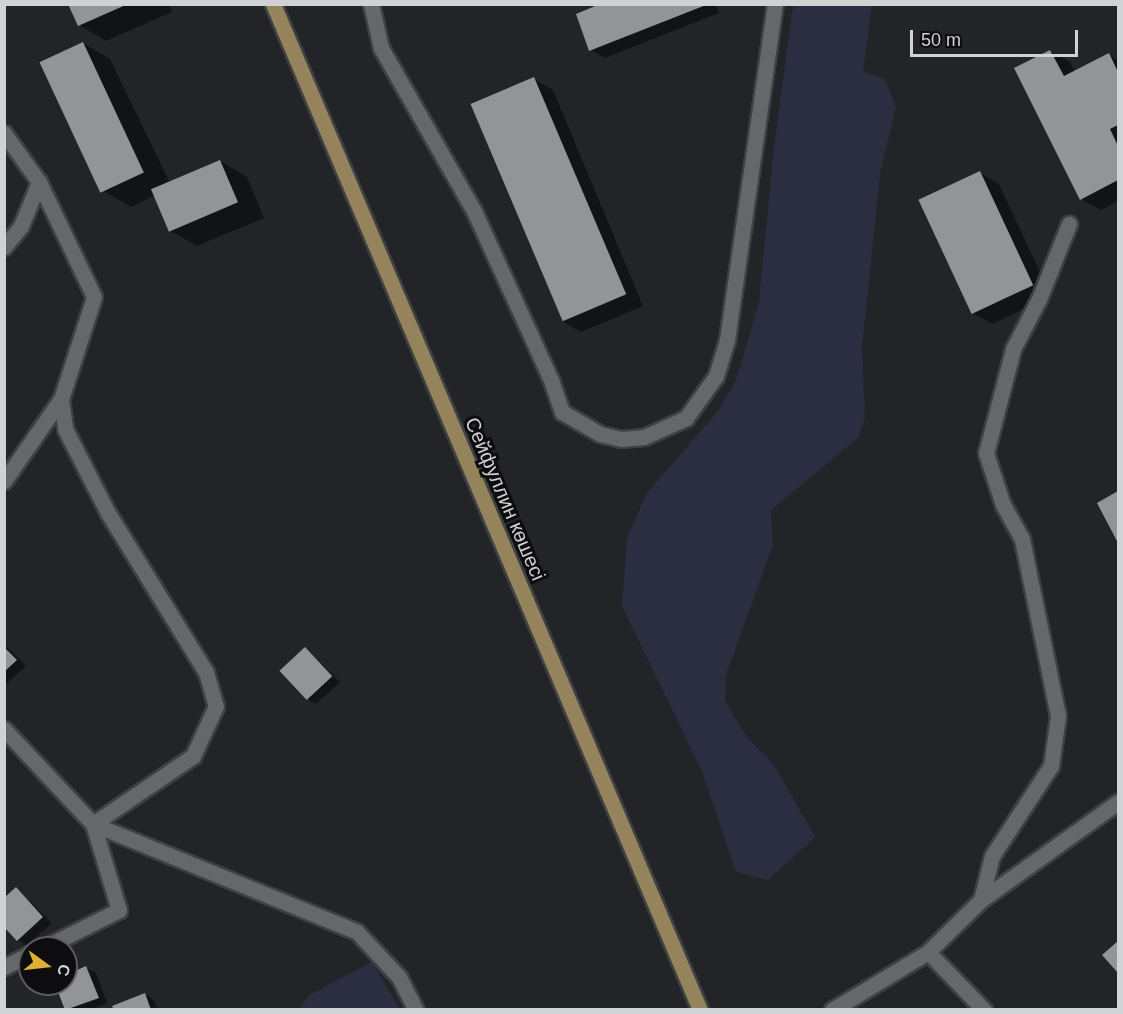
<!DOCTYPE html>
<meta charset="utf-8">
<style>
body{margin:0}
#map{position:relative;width:1123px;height:1014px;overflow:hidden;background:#232427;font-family:Arial,sans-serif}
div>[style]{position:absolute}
.green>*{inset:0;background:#2a2e40}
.shadow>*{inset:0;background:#0007}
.building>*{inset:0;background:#939498;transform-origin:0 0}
.roads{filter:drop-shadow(2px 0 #3f4043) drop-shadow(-2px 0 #3f4043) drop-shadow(0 2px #3f4043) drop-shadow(0 -2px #3f4043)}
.minor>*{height:15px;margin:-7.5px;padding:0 7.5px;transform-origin:7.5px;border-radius:7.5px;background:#66676b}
.major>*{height:15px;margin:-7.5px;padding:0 7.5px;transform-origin:7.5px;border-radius:7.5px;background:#94835b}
span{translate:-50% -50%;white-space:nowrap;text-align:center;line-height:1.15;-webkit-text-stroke:6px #0d0d0f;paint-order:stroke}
.street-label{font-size:20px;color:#d1d2d4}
.frame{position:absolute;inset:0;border:6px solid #d1d2d4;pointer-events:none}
.north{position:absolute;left:18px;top:936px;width:60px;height:60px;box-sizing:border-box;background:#0d0d0f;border:2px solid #5b5c5e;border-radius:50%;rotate:105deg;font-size:16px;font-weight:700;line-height:24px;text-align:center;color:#d1d2d4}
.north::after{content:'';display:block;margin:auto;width:21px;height:27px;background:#e0b034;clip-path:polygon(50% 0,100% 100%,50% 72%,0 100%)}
.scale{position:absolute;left:910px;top:30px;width:168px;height:27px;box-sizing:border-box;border:3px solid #d1d2d4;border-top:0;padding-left:8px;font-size:18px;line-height:21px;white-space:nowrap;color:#d1d2d4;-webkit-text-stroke:4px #0d0d0f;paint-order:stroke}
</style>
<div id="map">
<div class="green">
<i style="clip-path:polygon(793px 5px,872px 5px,863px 72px,885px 79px,896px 107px,880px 174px,862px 348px,865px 417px,858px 438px,771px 510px,773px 545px,726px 675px,725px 701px,747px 737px,774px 765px,815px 837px,768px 880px,736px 872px,701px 769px,622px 606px,627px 538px,646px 494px,718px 411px,736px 380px,759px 302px,774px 147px)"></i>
<i style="clip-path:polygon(372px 962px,400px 1009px,299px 1009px,309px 995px)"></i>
</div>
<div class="shadow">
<i style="clip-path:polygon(70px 4px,169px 4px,172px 12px,106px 41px,79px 25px)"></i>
<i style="clip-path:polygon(605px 4px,716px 4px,719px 13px,605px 58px,591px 50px)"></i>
<i style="clip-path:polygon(83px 43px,110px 59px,170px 183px,220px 161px,247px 177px,264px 218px,197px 246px,170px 231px,155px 195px,131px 207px,104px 191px,42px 63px)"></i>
<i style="clip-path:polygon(1050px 51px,1070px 62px,1075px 72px,1109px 55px,1118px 61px,1118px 201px,1101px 210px,1081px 199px)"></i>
<i style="clip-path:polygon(534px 79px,553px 90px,643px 306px,581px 332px,562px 321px)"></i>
<i style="clip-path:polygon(980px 173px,999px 184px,1051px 296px,992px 324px,973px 313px,920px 201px)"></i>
<i style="clip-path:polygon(1118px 493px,1118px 539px,1099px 503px)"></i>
<i style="clip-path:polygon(4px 644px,26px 666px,4px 686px)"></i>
<i style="clip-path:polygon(305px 648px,340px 682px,316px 704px,306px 699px)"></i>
<i style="clip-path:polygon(17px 889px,52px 923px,27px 945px,18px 940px)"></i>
<i style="clip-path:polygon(86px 968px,96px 973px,107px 1003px,91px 1010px,67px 1010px,57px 984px,66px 984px,66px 976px)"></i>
<i style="clip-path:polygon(145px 994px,154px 1000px,158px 1010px,115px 1010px)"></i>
</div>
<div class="building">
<i style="clip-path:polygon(68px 4px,128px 4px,78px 26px)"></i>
<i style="clip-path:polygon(600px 4px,705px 4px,706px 5px,589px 51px,576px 14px)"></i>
<i style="left:83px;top:42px;width:144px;height:48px;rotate:65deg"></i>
<i style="clip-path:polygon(1050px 50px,1064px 76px,1109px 53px,1118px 72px,1118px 125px,1110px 129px,1118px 146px,1118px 180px,1080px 200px,1014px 68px)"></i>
<i style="left:534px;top:77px;width:236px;height:69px;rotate:67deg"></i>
<i style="left:220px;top:160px;width:46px;height:75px;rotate:67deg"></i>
<i style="left:980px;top:171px;width:126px;height:68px;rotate:65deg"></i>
<i style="clip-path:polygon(1118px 491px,1118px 543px,1097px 503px)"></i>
<i style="clip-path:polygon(4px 647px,17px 660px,4px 672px)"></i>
<i style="left:305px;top:647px;width:40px;height:35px;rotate:47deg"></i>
<i style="clip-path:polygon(16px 887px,43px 917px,17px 941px,4px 927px,4px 898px)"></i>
<i style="clip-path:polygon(1118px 941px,1118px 973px,1102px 955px)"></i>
<i style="clip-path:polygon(86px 966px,99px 998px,65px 1010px,55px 984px,66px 984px,66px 975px)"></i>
<i style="clip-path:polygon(145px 993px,151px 1010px,114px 1010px,112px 1006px)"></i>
</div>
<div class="roads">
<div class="minor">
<i style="left:371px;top:4px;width:45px;rotate:77.2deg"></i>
<i style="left:381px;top:48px;width:188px;rotate:60.3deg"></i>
<i style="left:474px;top:211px;width:186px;rotate:65.5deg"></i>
<i style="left:551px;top:380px;width:34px;rotate:71deg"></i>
<i style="left:562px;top:412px;width:44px;rotate:30.1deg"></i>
<i style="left:600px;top:434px;width:22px;rotate:13deg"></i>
<i style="left:621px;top:439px;width:23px;rotate:-5deg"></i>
<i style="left:644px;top:437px;width:46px;rotate:-24.3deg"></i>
<i style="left:686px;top:418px;width:52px;rotate:-54.5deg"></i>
<i style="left:716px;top:376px;width:38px;rotate:-73deg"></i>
<i style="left:727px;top:340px;width:339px;rotate:-81.9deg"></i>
<i style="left:4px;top:133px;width:60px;rotate:54.5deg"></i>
<i style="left:39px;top:182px;width:127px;rotate:64.4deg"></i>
<i style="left:94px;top:297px;width:107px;rotate:107.9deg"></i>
<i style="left:61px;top:399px;width:30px;rotate:82deg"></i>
<i style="left:65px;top:429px;width:94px;rotate:62.9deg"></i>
<i style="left:108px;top:513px;width:187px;rotate:58.4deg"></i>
<i style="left:206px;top:672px;width:35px;rotate:74deg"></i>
<i style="left:216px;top:706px;width:55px;rotate:114.7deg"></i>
<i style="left:193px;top:756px;width:121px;rotate:145.8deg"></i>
<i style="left:93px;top:824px;width:90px;rotate:73.2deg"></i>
<i style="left:119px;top:910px;width:85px;rotate:153.4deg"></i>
<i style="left:4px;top:247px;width:27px;rotate:-51deg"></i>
<i style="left:21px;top:226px;width:48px;rotate:-67.8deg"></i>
<i style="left:4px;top:481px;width:100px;rotate:-55.2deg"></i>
<i style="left:4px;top:729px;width:130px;rotate:46.9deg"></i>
<i style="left:93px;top:824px;width:285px;rotate:22.2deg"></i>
<i style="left:357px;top:932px;width:62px;rotate:47deg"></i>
<i style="left:399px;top:977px;width:37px;rotate:63deg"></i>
<i style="left:981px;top:900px;width:45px;rotate:-76deg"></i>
<i style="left:992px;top:856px;width:108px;rotate:-56.8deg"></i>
<i style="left:1051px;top:766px;width:50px;rotate:-82deg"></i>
<i style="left:1058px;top:716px;width:181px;rotate:-101.5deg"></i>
<i style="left:1022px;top:539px;width:39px;rotate:-119deg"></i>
<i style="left:1003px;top:505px;width:55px;rotate:-108.1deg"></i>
<i style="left:986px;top:453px;width:107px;rotate:-75.4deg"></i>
<i style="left:1013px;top:349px;width:56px;rotate:-62.5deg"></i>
<i style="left:1039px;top:299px;width:81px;rotate:-68.2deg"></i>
<i style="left:928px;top:952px;width:81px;rotate:46deg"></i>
<i style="left:4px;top:967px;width:29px;rotate:-27deg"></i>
<i style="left:832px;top:1010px;width:112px;rotate:-31.1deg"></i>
<i style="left:928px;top:952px;width:74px;rotate:-44.5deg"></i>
<i style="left:981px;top:900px;width:168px;rotate:-35.6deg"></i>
</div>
<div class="major">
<i style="left:273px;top:4px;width:1093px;rotate:67deg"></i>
</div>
</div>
<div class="street-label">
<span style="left:505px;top:499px;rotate:67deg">Сейфуллин көшесі</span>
</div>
<div class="frame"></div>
<div class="north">С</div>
<div class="scale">50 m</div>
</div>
